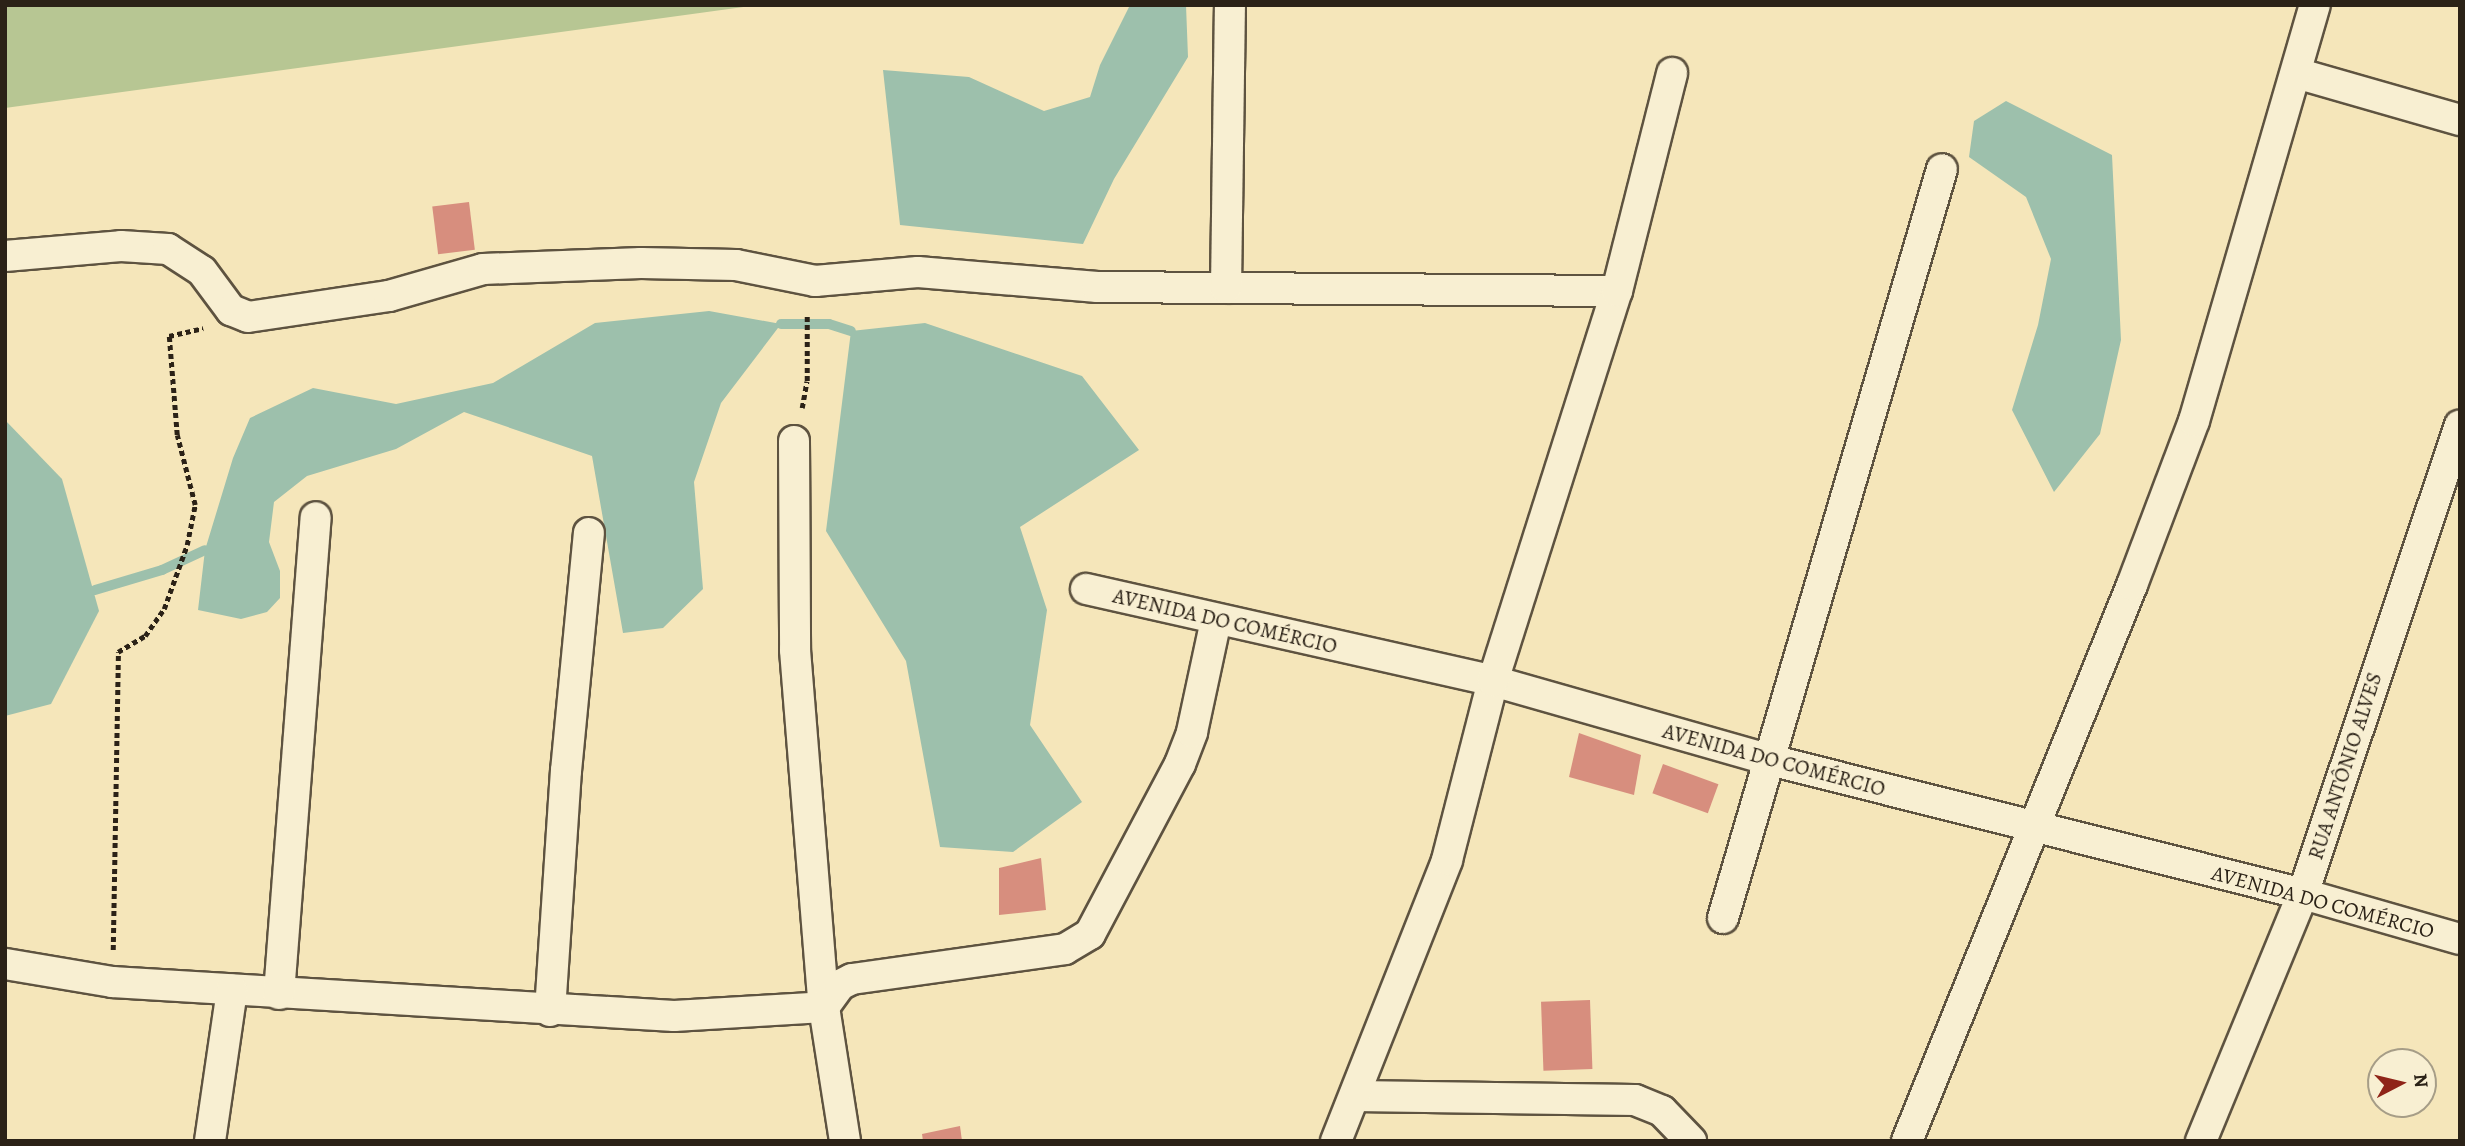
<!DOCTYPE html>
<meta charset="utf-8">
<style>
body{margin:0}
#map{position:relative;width:2465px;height:1146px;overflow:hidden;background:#f5e6ba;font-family:Alegreya,serif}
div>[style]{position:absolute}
.green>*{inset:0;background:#b7c693}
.water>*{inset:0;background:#9dc0ac}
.stream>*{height:10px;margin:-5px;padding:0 5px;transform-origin:5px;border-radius:5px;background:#9dc0ac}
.building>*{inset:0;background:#d78e7e;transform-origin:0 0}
.path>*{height:4.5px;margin-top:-2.25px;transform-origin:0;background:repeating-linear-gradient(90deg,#2b2217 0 5px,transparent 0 8.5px)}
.roads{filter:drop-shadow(2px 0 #5e5340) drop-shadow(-2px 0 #5e5340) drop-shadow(0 2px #5e5340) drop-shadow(0 -2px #5e5340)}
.street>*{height:30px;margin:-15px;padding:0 15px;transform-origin:15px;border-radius:15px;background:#f8efd2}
span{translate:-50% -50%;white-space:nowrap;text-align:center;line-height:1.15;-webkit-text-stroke:5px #f8efd2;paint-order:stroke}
.street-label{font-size:21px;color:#2b2217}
.frame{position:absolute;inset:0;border:7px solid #2b2217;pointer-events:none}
.north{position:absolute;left:2367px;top:1048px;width:70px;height:70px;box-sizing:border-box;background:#f8efd2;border:2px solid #a69d87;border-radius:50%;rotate:83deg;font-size:19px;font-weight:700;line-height:28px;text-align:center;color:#2b2217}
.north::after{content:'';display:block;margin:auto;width:24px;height:32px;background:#8f2418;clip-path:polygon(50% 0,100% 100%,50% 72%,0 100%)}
</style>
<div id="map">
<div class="green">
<i style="clip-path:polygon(5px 5px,758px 5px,5px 108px)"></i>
</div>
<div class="water">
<i style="clip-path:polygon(1130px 5px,1186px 5px,1188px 57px,1114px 179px,1083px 244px,900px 225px,883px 70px,969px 77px,1044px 111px,1090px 97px,1100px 65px)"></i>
<i style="clip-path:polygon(2006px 101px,2112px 155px,2121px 340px,2100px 434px,2054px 492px,2012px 410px,2038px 325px,2051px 259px,2026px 197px,1969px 157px,1974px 121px)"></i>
<i style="clip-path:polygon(709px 311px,781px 324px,721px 403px,694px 482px,703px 589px,663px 628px,623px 633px,592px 456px,464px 412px,396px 449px,307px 476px,274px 502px,269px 542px,280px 571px,280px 598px,267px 612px,241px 619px,198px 610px,205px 550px,233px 458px,250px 418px,313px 388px,396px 404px,493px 383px,595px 323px)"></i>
<i style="clip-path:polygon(925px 323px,1082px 376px,1139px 450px,1020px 527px,1047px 610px,1030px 725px,1082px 802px,1013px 852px,940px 847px,906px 661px,826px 531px,851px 331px)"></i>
<i style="clip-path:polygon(5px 420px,62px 479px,99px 611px,51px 704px,5px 716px)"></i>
</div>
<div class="stream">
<i style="left:781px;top:324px;width:48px"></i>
<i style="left:829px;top:324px;width:23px;rotate:18deg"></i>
<i style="left:95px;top:590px;width:70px;rotate:-16.6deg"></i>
<i style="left:162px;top:570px;width:47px;rotate:-24.9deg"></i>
</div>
<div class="building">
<i style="left:469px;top:202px;width:48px;height:37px;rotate:83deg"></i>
<i style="clip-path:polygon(1579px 733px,1641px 755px,1634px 795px,1569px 777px)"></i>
<i style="left:1663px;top:764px;width:59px;height:31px;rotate:20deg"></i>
<i style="clip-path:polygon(1041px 858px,1046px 910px,999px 915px,999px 868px)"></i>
<i style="left:1590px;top:1000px;width:69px;height:49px;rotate:88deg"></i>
<i style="clip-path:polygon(960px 1126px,962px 1141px,923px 1141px,922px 1134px)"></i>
</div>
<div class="path">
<i style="left:802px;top:408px;width:27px;rotate:-80deg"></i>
<i style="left:807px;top:381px;width:68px;rotate:-90deg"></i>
<i style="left:113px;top:950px;width:298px;rotate:-89deg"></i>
<i style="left:118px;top:652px;width:31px;rotate:-31deg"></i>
<i style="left:145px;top:636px;width:33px;rotate:-55deg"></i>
<i style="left:164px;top:609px;width:68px;rotate:-70.2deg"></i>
<i style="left:187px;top:545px;width:41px;rotate:-78.7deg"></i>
<i style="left:195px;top:505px;width:72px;rotate:-104.4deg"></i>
<i style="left:177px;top:435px;width:99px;rotate:-94.6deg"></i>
<i style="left:169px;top:336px;width:35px;rotate:-13deg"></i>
</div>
<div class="roads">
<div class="street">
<i style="left:2296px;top:73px;width:171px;rotate:16deg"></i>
<i style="left:5px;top:256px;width:116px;rotate:-4.9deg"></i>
<i style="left:121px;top:246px;width:47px;rotate:3.7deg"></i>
<i style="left:168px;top:249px;width:40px;rotate:32.9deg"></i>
<i style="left:202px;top:271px;width:49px;rotate:53.4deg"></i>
<i style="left:231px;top:310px;width:18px;rotate:22deg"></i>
<i style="left:248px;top:317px;width:143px;rotate:-8.5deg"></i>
<i style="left:389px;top:296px;width:98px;rotate:-16deg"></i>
<i style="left:483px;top:269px;width:158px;rotate:-2.2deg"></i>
<i style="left:641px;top:263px;width:95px;rotate:1.2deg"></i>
<i style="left:736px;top:265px;width:81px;rotate:11.4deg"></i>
<i style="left:815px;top:281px;width:103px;rotate:-5deg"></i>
<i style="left:918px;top:272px;width:180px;rotate:4.8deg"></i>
<i style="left:1097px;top:287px;width:520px;rotate:0.44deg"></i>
<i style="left:1226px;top:288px;width:283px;rotate:-89.2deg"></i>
<i style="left:794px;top:441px;width:209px;rotate:89.7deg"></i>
<i style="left:795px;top:650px;width:358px;rotate:85.4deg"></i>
<i style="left:824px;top:1007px;width:136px;rotate:81.1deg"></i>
<i style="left:1086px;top:589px;width:417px;rotate:12.7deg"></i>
<i style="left:1493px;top:681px;width:288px;rotate:15.9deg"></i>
<i style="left:1770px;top:760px;width:550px;rotate:14.11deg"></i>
<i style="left:2303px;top:894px;width:163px;rotate:16deg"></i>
<i style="left:1723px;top:918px;width:780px;rotate:-73.7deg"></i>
<i style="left:5px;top:964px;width:109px;rotate:9.5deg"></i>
<i style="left:112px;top:982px;width:563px;rotate:3.46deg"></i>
<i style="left:674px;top:1016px;width:150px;rotate:-3.4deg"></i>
<i style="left:824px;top:1007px;width:27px;rotate:-54deg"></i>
<i style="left:840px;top:985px;width:13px;rotate:-27deg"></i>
<i style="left:852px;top:979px;width:215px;rotate:-8deg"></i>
<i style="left:1065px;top:949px;width:29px;rotate:-31deg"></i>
<i style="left:1090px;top:934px;width:192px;rotate:-62.1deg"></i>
<i style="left:1180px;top:764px;width:34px;rotate:-69deg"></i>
<i style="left:1192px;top:732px;width:115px;rotate:-77.9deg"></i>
<i style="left:279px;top:994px;width:478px;rotate:-85.6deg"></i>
<i style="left:550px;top:1011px;width:241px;rotate:-86.2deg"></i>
<i style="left:566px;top:771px;width:239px;rotate:-84.5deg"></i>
<i style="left:1355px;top:1096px;width:280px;rotate:0.8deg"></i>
<i style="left:1635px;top:1100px;width:29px;rotate:22deg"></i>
<i style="left:1662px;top:1111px;width:42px;rotate:46deg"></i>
<i style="left:210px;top:1141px;width:153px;rotate:-81.7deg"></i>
<i style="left:1336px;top:1141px;width:302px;rotate:-68.4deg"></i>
<i style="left:1447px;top:860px;width:185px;rotate:-75.6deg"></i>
<i style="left:1493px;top:681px;width:409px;rotate:-72.4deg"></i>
<i style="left:1617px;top:291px;width:225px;rotate:-75.8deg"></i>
<i style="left:1907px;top:1141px;width:600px;rotate:-67.97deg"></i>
<i style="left:2132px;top:585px;width:175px;rotate:-69.3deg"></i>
<i style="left:2194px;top:421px;width:433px;rotate:-73.8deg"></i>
<i style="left:2201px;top:1141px;width:267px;rotate:-67.6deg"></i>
<i style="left:2303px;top:894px;width:494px;rotate:-71.5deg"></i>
</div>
</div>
<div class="street-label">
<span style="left:1225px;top:621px;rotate:13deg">AVENIDA DO COMÉRCIO</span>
<span style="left:1774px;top:760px;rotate:15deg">AVENIDA DO COMÉRCIO</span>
<span style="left:2345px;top:766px;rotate:-72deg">RUA ANTÔNIO ALVES</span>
<span style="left:2323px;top:902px;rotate:15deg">AVENIDA DO COMÉRCIO</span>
</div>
<div class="frame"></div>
<div class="north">N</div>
</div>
